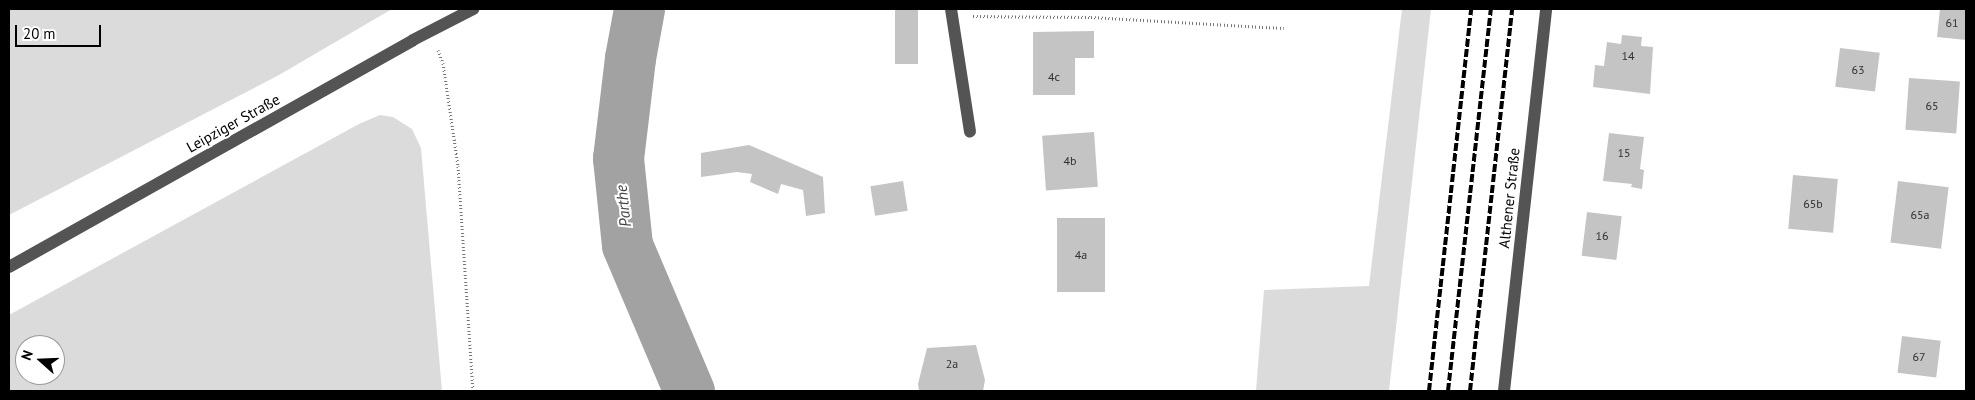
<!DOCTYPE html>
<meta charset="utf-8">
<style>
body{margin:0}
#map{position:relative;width:1975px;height:400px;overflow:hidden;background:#fff;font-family:"PT Sans",sans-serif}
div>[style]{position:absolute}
.green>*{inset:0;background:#dbdbdb}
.river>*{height:51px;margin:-25.5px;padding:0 25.5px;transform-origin:25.5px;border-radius:25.5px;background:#a2a2a2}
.building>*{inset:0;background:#c4c4c4;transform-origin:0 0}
.path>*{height:3px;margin-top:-1.5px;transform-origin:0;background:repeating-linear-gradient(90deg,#767676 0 1px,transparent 0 3.5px)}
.minor>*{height:12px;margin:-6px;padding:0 6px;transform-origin:6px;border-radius:6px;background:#545454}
.rail>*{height:4px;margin-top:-2px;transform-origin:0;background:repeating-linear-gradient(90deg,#000 0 8px,transparent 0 10.5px)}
span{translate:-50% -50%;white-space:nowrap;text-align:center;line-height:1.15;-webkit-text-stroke:4px #fff;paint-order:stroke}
.number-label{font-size:12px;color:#313131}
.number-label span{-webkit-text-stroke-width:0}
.street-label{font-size:15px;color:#000}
.water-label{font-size:16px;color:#434343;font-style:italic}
.frame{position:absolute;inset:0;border:10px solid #000;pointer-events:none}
.north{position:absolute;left:15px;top:335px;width:50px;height:50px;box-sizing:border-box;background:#fff;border:1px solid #999;border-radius:50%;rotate:290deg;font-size:14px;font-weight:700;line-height:20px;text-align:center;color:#000}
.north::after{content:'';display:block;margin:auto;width:18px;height:22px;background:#000;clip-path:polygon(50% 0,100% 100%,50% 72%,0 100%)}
.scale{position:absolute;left:15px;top:25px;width:86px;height:22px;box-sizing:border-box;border:2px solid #000;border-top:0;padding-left:6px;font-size:15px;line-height:18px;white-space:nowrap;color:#000;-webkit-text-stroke:4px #fff;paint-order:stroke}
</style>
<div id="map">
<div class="green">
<i style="clip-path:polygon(9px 9px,392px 9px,279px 75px,9px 215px)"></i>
<i style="clip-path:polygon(1402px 9px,1431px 9px,1389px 391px,1256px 391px,1264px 290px,1369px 286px)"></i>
<i style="clip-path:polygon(evenodd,380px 115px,393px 117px,412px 129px,421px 148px,442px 391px,9px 391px,9px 315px,359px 124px,380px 115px,25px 345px,55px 345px,55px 375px,25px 375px,25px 345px)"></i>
</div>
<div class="river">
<i style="left:639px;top:9px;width:50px;rotate:100.4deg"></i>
<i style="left:630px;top:58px;width:101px;rotate:96.8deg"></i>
<i style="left:618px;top:158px;width:87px;rotate:84.1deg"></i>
<i style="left:627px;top:245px;width:159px;rotate:67deg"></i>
</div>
<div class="building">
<i style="left:895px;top:9px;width:23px;height:55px"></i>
<i style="clip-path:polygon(1940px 9px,1966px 9px,1966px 40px,1937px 37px)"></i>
<i style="clip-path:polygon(1094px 31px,1094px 58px,1075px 58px,1075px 95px,1033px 95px,1033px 32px)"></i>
<i style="clip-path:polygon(1622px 35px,1642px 37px,1641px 46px,1653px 47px,1650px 94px,1593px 87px,1595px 65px,1604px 66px,1607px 42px,1621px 44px)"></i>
<i style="left:1840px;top:48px;width:40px;height:39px;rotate:7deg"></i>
<i style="left:1909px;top:78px;width:51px;height:52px;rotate:4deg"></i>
<i style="left:1094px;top:132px;width:55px;height:52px;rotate:86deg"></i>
<i style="clip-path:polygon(1609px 133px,1644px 137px,1640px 169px,1644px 170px,1642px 189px,1631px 187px,1632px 184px,1603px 181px)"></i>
<i style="clip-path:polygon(749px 145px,823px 177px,825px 213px,806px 216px,803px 190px,781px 184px,778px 194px,750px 182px,752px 174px,737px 172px,701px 177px,701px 153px)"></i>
<i style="left:1793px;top:175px;width:45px;height:54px;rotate:5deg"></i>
<i style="left:903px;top:181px;width:30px;height:33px;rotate:81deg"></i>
<i style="left:1898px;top:181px;width:51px;height:62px;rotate:7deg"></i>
<i style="left:1587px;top:212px;width:35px;height:44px;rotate:7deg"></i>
<i style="left:1057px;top:218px;width:48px;height:74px"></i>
<i style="left:1902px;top:336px;width:39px;height:37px;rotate:7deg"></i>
<i style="clip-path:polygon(976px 345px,985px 380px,983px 391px,919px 391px,918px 384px,927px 348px)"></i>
</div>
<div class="path">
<i style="left:973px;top:16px;width:118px;rotate:0.5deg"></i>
<i style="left:1091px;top:17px;width:193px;rotate:3.3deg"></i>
<i style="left:438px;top:50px;width:14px;rotate:69deg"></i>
<i style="left:443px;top:63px;width:104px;rotate:81.7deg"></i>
<i style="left:458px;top:166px;width:225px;rotate:86.2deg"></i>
</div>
<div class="minor">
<i style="left:951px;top:9px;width:124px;rotate:81.2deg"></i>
<i style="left:9px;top:267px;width:463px;rotate:-29.3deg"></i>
<i style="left:413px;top:40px;width:68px;rotate:-27.3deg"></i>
<i style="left:1504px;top:391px;width:384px;rotate:-83.7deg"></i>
</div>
<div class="rail">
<i style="left:1429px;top:391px;width:384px;rotate:-83.7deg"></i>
<i style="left:1448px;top:391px;width:384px;rotate:-83.6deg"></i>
<i style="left:1470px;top:391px;width:384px;rotate:-83.7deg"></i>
</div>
<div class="number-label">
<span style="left:1952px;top:23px">61</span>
<span style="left:1628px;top:56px">14</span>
<span style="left:1858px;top:70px">63</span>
<span style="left:1054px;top:77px">4c</span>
<span style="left:1932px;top:106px">65</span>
<span style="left:1624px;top:153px">15</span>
<span style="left:1070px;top:161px">4b</span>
<span style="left:1813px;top:204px">65b</span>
<span style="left:1920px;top:215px">65a</span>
<span style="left:1602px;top:236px">16</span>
<span style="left:1081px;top:255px">4a</span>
<span style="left:1919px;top:357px">67</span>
<span style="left:952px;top:364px">2a</span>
</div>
<div class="street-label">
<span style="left:233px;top:123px;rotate:-29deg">Leipziger Straße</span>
<span style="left:1509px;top:198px;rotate:-84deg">Althener Straße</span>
</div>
<div class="water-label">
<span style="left:623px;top:206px;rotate:-96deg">Parthe</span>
</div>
<div class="frame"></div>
<div class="north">N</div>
<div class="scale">20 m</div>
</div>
